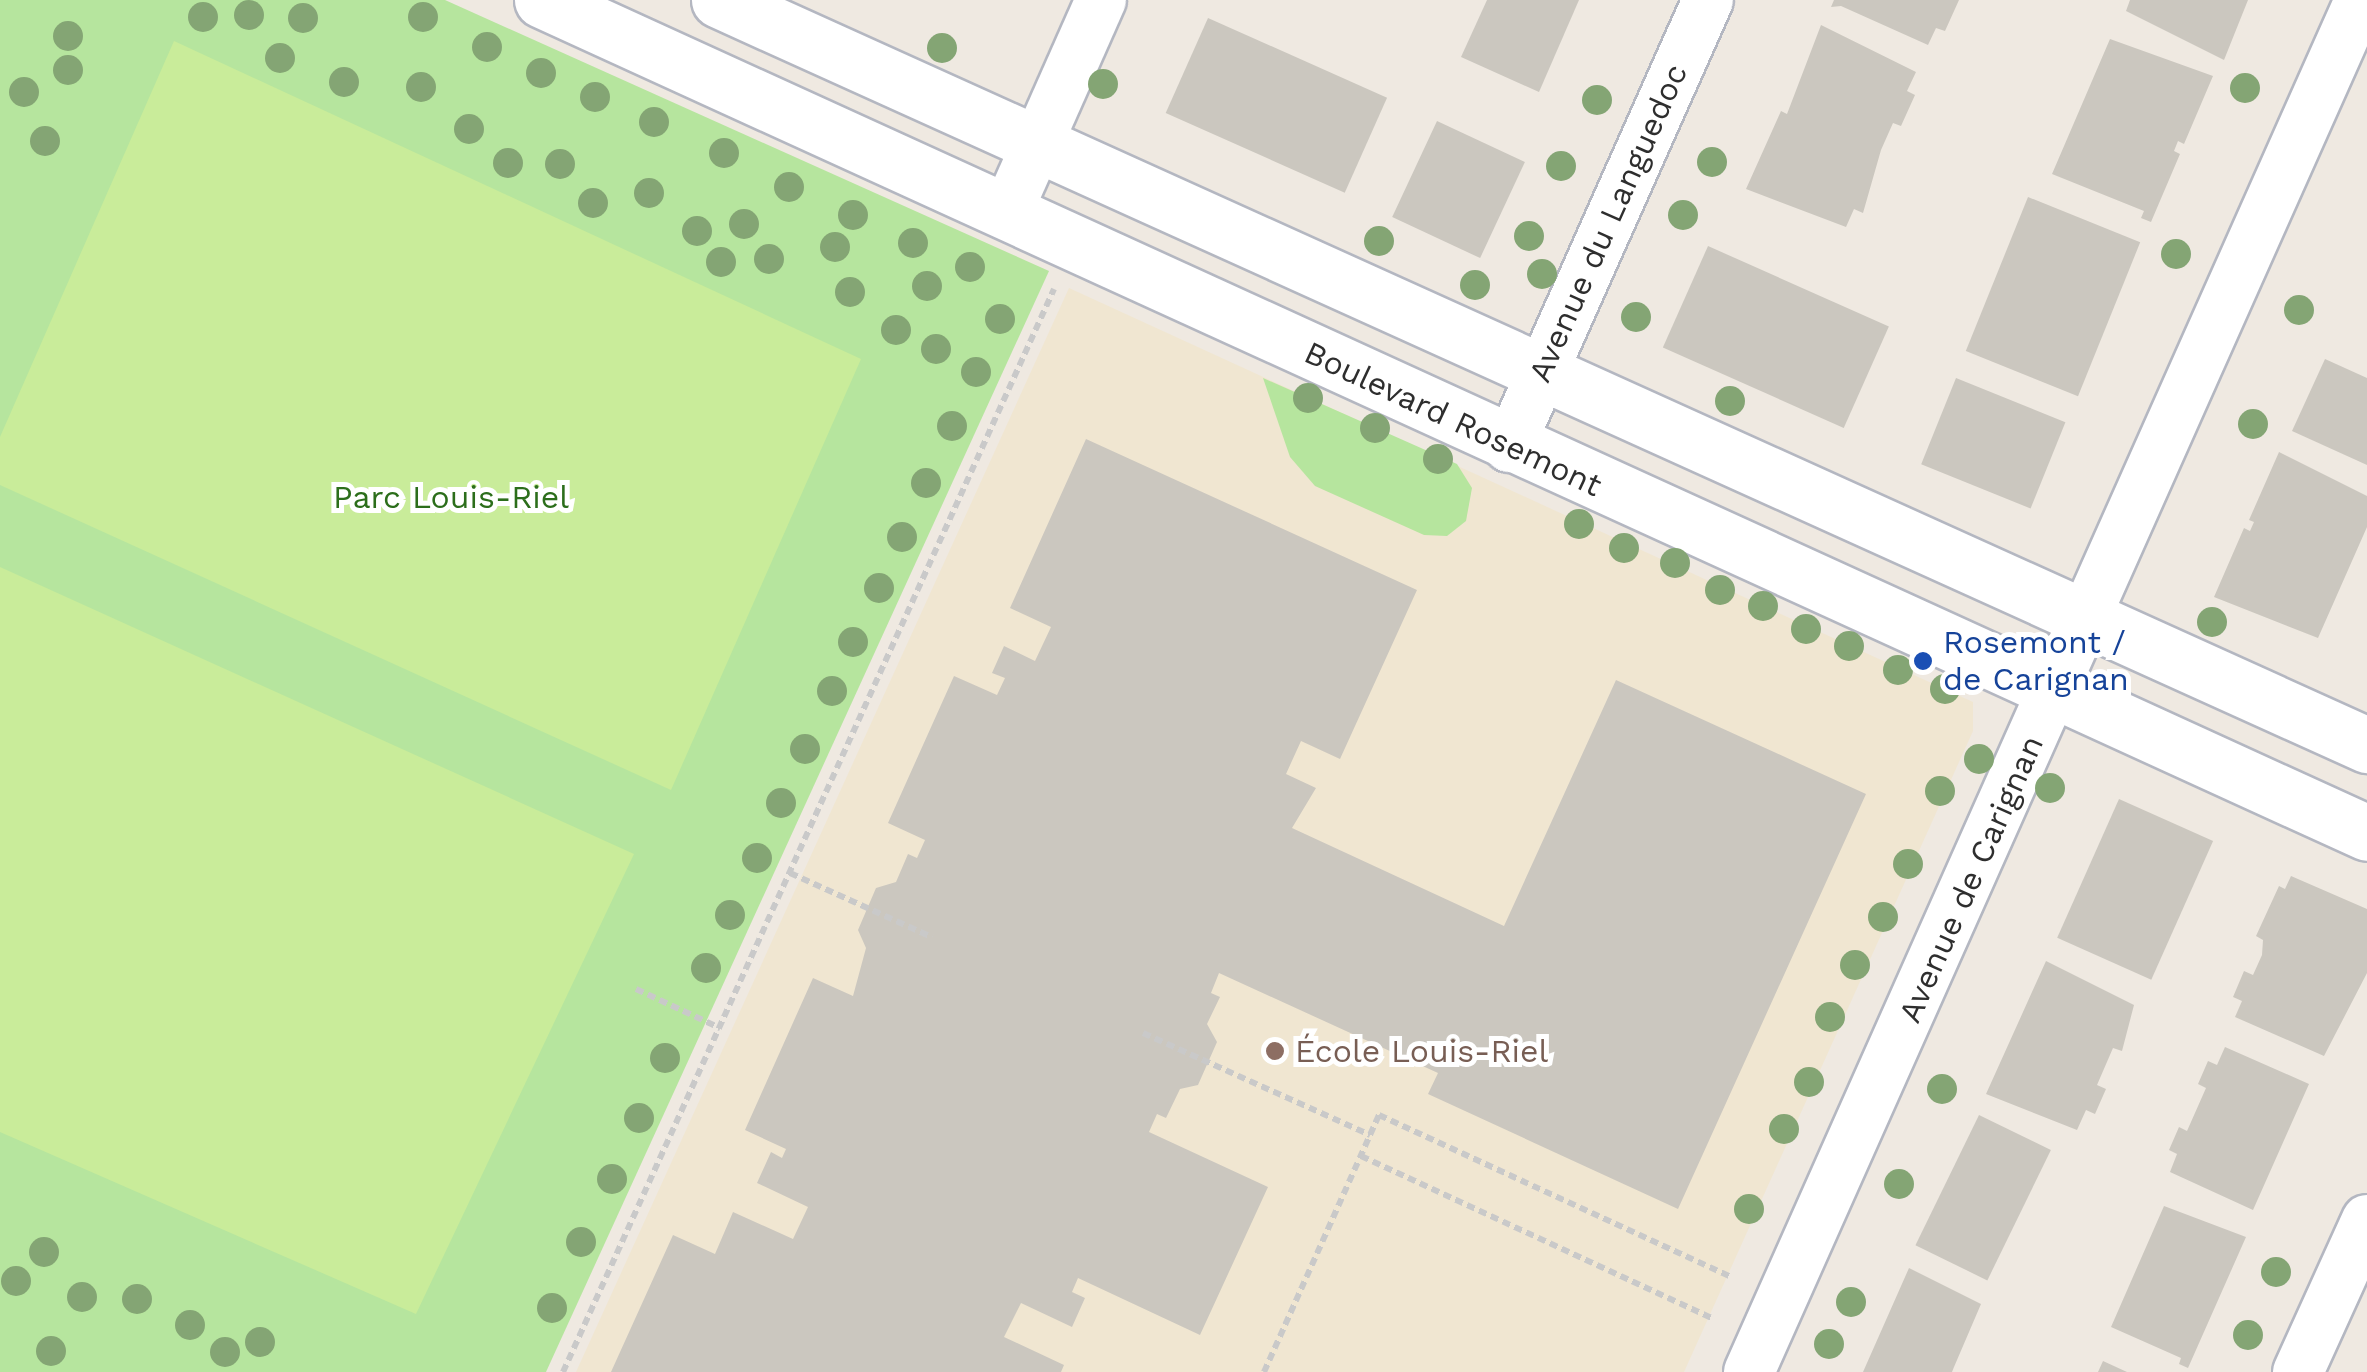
<!DOCTYPE html>
<meta charset="utf-8">
<style>
body{margin:0}
#map{position:relative;width:2367px;height:1372px;overflow:hidden;background:#efe9e1;font-family:"Work Sans",sans-serif}
div>[style]{position:absolute}
.education>*{inset:0;background:#f0e6d1}
.green>*{inset:0;background:#b6e59e}
.pitch>*{inset:0;background:#c9ec9a}
.building>*{inset:0;background:#cbc7bf;transform-origin:0 0}
.path>*{height:6px;margin-top:-3px;transform-origin:0;background:repeating-linear-gradient(90deg,#c9c9c9 0 8px,transparent 0 13px)}
.roads{filter:drop-shadow(2px 0 #b4b7c1) drop-shadow(-2px 0 #b4b7c1) drop-shadow(0 2px #b4b7c1) drop-shadow(0 -2px #b4b7c1)}
.minor>*{height:50px;margin:-25px;padding:0 25px;transform-origin:25px;border-radius:25px;background:#fff}
.secondary>*{height:55px;margin:-27.5px;padding:0 27.5px;transform-origin:27.5px;border-radius:27.5px;background:#fff}
.trees>*{width:30px;height:30px;margin:-15px;border-radius:50%;background:#84a574}
.dots>*{width:28px;height:28px;translate:-50% -50%;box-sizing:border-box;border:5px solid #fff;border-radius:50%}
span{translate:-50% -50%;white-space:nowrap;text-align:center;line-height:1.15;-webkit-text-stroke:10px #fff;paint-order:stroke}
.street-label{font-size:32px;color:#2e2e2e}
.park-label{font-size:32px;color:#2c6e1b}
.transit-label{font-size:32px;color:#164399}
.left{translate:0 -50%;text-align:left}
.education-label{font-size:32px;color:#785e54}
</style>
<div id="map">
<div class="education">
<i style="clip-path:polygon(1069px 288px,1973px 702px,1973px 731px,1684px 1372px,576px 1372px)"></i>
</div>
<div class="green">
<i style="clip-path:polygon(0 0,445px 0,1049px 271px,546px 1372px,0 1372px)"></i>
<i style="clip-path:polygon(1263px 378px,1457px 464px,1472px 488px,1466px 521px,1447px 536px,1424px 535px,1315px 486px,1290px 457px)"></i>
</div>
<div class="pitch">
<i style="clip-path:polygon(174px 41px,861px 359px,671px 790px,0 485px,0 437px)"></i>
<i style="clip-path:polygon(0 567px,634px 854px,416px 1314px,0 1132px)"></i>
</div>
<div class="building">
<i style="clip-path:polygon(1487px 0,1579px 0,1539px 92px,1461px 57px)"></i>
<i style="clip-path:polygon(1834px 0,1959px 0,1945px 31px,1936px 28px,1928px 45px,1841px 6px,1831px 7px)"></i>
<i style="clip-path:polygon(2130px 0,2248px 0,2224px 60px,2126px 11px)"></i>
<i style="left:1208px;top:18px;width:196px;height:104px;rotate:24deg"></i>
<i style="clip-path:polygon(1821px 25px,1916px 72px,1907px 91px,1915px 95px,1901px 126px,1893px 123px,1881px 150px,1863px 213px,1854px 209px,1846px 227px,1746px 189px,1781px 111px,1787px 114px)"></i>
<i style="clip-path:polygon(2110px 39px,2213px 76px,2184px 144px,2178px 141px,2174px 151px,2180px 154px,2151px 222px,2141px 218px,2144px 211px,2052px 174px)"></i>
<i style="left:1437px;top:121px;width:97px;height:106px;rotate:25deg"></i>
<i style="left:2028px;top:197px;width:121px;height:166px;rotate:22deg"></i>
<i style="left:1708px;top:246px;width:198px;height:111px;rotate:24deg"></i>
<i style="clip-path:polygon(2325px 359px,2367px 378px,2367px 465px,2292px 431px)"></i>
<i style="left:1956px;top:378px;width:118px;height:93px;rotate:22deg"></i>
<i style="clip-path:polygon(1086px 439px,1417px 590px,1340px 759px,1301px 741px,1286px 774px,1316px 788px,1292px 828px,1504px 926px,1616px 680px,1866px 794px,1678px 1209px,1428px 1094px,1438px 1073px,1219px 973px,1211px 993px,1220px 997px,1207px 1024px,1217px 1042px,1198px 1085px,1180px 1089px,1166px 1118px,1157px 1114px,1149px 1132px,1268px 1187px,1200px 1335px,1078px 1278px,1072px 1292px,1085px 1298px,1072px 1327px,1021px 1303px,1004px 1337px,1064px 1365px,1061px 1372px,611px 1372px,673px 1235px,715px 1254px,733px 1212px,793px 1239px,808px 1207px,757px 1183px,771px 1152px,782px 1158px,786px 1149px,745px 1130px,813px 978px,853px 996px,866px 948px,858px 930px,876px 888px,896px 882px,908px 854px,917px 858px,925px 840px,888px 823px,954px 676px,997px 695px,1005px 678px,992px 673px,1004px 646px,1035px 661px,1051px 627px,1010px 608px)"></i>
<i style="clip-path:polygon(2279px 452px,2367px 496px,2367px 527px,2318px 638px,2214px 597px,2244px 528px,2250px 531px,2254px 522px,2249px 520px)"></i>
<i style="left:2119px;top:799px;width:103px;height:152px;rotate:24deg"></i>
<i style="clip-path:polygon(2291px 876px,2367px 909px,2367px 973px,2324px 1056px,2235px 1017px,2242px 1001px,2233px 997px,2244px 971px,2253px 975px,2262px 955px,2263px 940px,2256px 936px,2279px 886px,2285px 889px)"></i>
<i style="clip-path:polygon(2046px 961px,2134px 1005px,2122px 1051px,2113px 1048px,2097px 1085px,2106px 1089px,2095px 1114px,2086px 1110px,2077px 1130px,1986px 1094px)"></i>
<i style="clip-path:polygon(2225px 1047px,2309px 1084px,2253px 1210px,2170px 1172px,2177px 1154px,2169px 1150px,2179px 1127px,2187px 1131px,2206px 1088px,2198px 1084px,2208px 1061px,2217px 1065px)"></i>
<i style="left:1979px;top:1115px;width:80px;height:145px;rotate:26deg"></i>
<i style="clip-path:polygon(2164px 1206px,2246px 1237px,2188px 1368px,2179px 1364px,2181px 1358px,2111px 1327px)"></i>
<i style="clip-path:polygon(1909px 1268px,1981px 1304px,1954px 1367px,1952px 1372px,1863px 1372px)"></i>
<i style="clip-path:polygon(2103px 1361px,2127px 1372px,2098px 1372px)"></i>
</div>
<div class="path">
<i style="left:790px;top:873px;width:156px;rotate:24.3deg"></i>
<i style="left:636px;top:989px;width:93px;rotate:24.9deg"></i>
<i style="left:1143px;top:1033px;width:249px;rotate:24.2deg"></i>
<i style="left:1361px;top:1156px;width:388px;rotate:24.8deg"></i>
<i style="left:563px;top:1372px;width:1189px;rotate:-65.61deg"></i>
<i style="left:1264px;top:1372px;width:282px;rotate:-65.9deg"></i>
<i style="left:1379px;top:1115px;width:388px;rotate:24.7deg"></i>
</div>
<div class="roads">
<div class="minor">
<i style="left:1007px;top:212px;width:232px;rotate:-66.1deg"></i>
<i style="left:1509px;top:447px;width:489px;rotate:-66deg"></i>
<i style="left:1749px;top:1372px;width:1502px;rotate:-65.99deg"></i>
<i style="left:2298px;top:1372px;width:167px;rotate:-65.6deg"></i>
</div>
<div class="secondary">
<i style="left:542px;top:0;width:2006px;rotate:24.53deg"></i>
<i style="left:719px;top:0;width:1809px;rotate:24.33deg"></i>
</div>
</div>
<div class="trees">
<i style="left:249px;top:15px"></i>
<i style="left:203px;top:17px"></i>
<i style="left:423px;top:17px"></i>
<i style="left:303px;top:18px"></i>
<i style="left:68px;top:36px"></i>
<i style="left:487px;top:47px"></i>
<i style="left:942px;top:48px"></i>
<i style="left:280px;top:58px"></i>
<i style="left:68px;top:70px"></i>
<i style="left:541px;top:73px"></i>
<i style="left:344px;top:82px"></i>
<i style="left:1103px;top:84px"></i>
<i style="left:421px;top:87px"></i>
<i style="left:2245px;top:88px"></i>
<i style="left:24px;top:92px"></i>
<i style="left:595px;top:97px"></i>
<i style="left:1597px;top:100px"></i>
<i style="left:654px;top:122px"></i>
<i style="left:469px;top:129px"></i>
<i style="left:45px;top:141px"></i>
<i style="left:724px;top:153px"></i>
<i style="left:1712px;top:162px"></i>
<i style="left:508px;top:163px"></i>
<i style="left:560px;top:164px"></i>
<i style="left:1561px;top:166px"></i>
<i style="left:789px;top:187px"></i>
<i style="left:649px;top:193px"></i>
<i style="left:593px;top:203px"></i>
<i style="left:853px;top:215px"></i>
<i style="left:1683px;top:215px"></i>
<i style="left:744px;top:224px"></i>
<i style="left:697px;top:231px"></i>
<i style="left:1529px;top:236px"></i>
<i style="left:1379px;top:241px"></i>
<i style="left:913px;top:243px"></i>
<i style="left:835px;top:247px"></i>
<i style="left:2176px;top:254px"></i>
<i style="left:769px;top:259px"></i>
<i style="left:721px;top:262px"></i>
<i style="left:970px;top:267px"></i>
<i style="left:1542px;top:274px"></i>
<i style="left:1475px;top:285px"></i>
<i style="left:927px;top:286px"></i>
<i style="left:850px;top:292px"></i>
<i style="left:2299px;top:310px"></i>
<i style="left:1636px;top:317px"></i>
<i style="left:1000px;top:319px"></i>
<i style="left:896px;top:330px"></i>
<i style="left:936px;top:349px"></i>
<i style="left:976px;top:372px"></i>
<i style="left:1308px;top:398px"></i>
<i style="left:1730px;top:401px"></i>
<i style="left:2253px;top:424px"></i>
<i style="left:952px;top:426px"></i>
<i style="left:1375px;top:428px"></i>
<i style="left:1438px;top:459px"></i>
<i style="left:926px;top:483px"></i>
<i style="left:1579px;top:524px"></i>
<i style="left:902px;top:537px"></i>
<i style="left:1624px;top:548px"></i>
<i style="left:1675px;top:563px"></i>
<i style="left:879px;top:588px"></i>
<i style="left:1720px;top:590px"></i>
<i style="left:1763px;top:606px"></i>
<i style="left:2212px;top:622px"></i>
<i style="left:1806px;top:629px"></i>
<i style="left:853px;top:642px"></i>
<i style="left:1849px;top:646px"></i>
<i style="left:1898px;top:670px"></i>
<i style="left:1945px;top:689px"></i>
<i style="left:832px;top:691px"></i>
<i style="left:805px;top:749px"></i>
<i style="left:1979px;top:759px"></i>
<i style="left:2050px;top:788px"></i>
<i style="left:1940px;top:791px"></i>
<i style="left:781px;top:803px"></i>
<i style="left:757px;top:858px"></i>
<i style="left:1908px;top:864px"></i>
<i style="left:730px;top:915px"></i>
<i style="left:1883px;top:917px"></i>
<i style="left:1855px;top:965px"></i>
<i style="left:706px;top:968px"></i>
<i style="left:1830px;top:1017px"></i>
<i style="left:665px;top:1058px"></i>
<i style="left:1809px;top:1082px"></i>
<i style="left:1942px;top:1089px"></i>
<i style="left:639px;top:1118px"></i>
<i style="left:1784px;top:1129px"></i>
<i style="left:612px;top:1179px"></i>
<i style="left:1899px;top:1184px"></i>
<i style="left:1749px;top:1209px"></i>
<i style="left:581px;top:1242px"></i>
<i style="left:44px;top:1252px"></i>
<i style="left:2276px;top:1272px"></i>
<i style="left:16px;top:1281px"></i>
<i style="left:82px;top:1297px"></i>
<i style="left:137px;top:1299px"></i>
<i style="left:1851px;top:1302px"></i>
<i style="left:552px;top:1308px"></i>
<i style="left:190px;top:1325px"></i>
<i style="left:2248px;top:1335px"></i>
<i style="left:260px;top:1342px"></i>
<i style="left:1829px;top:1344px"></i>
<i style="left:51px;top:1351px"></i>
<i style="left:225px;top:1352px"></i>
</div>
<div class="dots">
<i style="left:1923px;top:661px;background:#1a4fb4"></i>
<i style="left:1275px;top:1051px;background:#8d6e63"></i>
</div>
<div class="street-label">
<span style="left:1608px;top:223px;rotate:-66deg">Avenue du Languedoc</span>
<span style="left:1453px;top:419px;rotate:25deg">Boulevard Rosemont</span>
<span style="left:1971px;top:879px;rotate:-66deg">Avenue de Carignan</span>
</div>
<div class="park-label">
<span style="left:451px;top:497px">Parc Louis-Riel</span>
</div>
<div class="transit-label">
<span class="left" style="left:1943px;top:661px">Rosemont /<br>de Carignan</span>
</div>
<div class="education-label">
<span class="left" style="left:1295px;top:1051px">École Louis-Riel</span>
</div>
</div>
